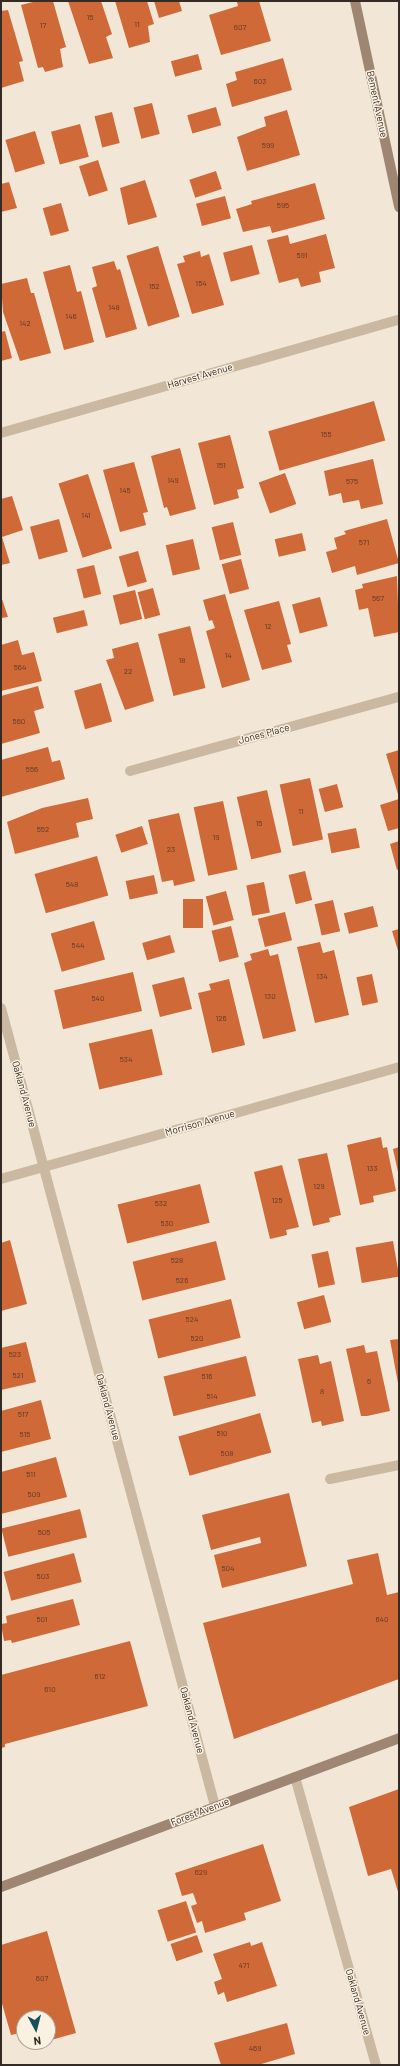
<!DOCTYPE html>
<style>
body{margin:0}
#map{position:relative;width:400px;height:2066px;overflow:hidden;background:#f2e7d6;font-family:Barlow,sans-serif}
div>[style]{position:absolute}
.building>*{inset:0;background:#cf6937;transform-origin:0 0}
.street>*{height:10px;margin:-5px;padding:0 5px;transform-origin:5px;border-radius:5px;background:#cbb8a1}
.secondary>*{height:10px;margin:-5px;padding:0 5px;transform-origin:5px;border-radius:5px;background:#9e8673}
span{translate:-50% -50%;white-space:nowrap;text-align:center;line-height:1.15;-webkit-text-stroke:3px #faf1e2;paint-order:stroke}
.number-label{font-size:8px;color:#5c3a2a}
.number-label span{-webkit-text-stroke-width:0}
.street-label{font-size:10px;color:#352b25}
.frame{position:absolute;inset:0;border:2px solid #352b25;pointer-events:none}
.north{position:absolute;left:16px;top:2010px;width:40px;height:40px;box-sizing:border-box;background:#faf1e2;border:1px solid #aba296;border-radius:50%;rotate:173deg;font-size:11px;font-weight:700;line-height:16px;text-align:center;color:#352b25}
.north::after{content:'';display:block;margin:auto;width:14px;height:18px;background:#184f59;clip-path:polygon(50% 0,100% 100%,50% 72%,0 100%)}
</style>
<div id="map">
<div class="building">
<i style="clip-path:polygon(37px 1px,53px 1px,66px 47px,60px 49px,63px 67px,45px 72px,43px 67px,38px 68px,21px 5px)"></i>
<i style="clip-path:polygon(68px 1px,101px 1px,112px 34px,106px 37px,113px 58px,89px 64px)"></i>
<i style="clip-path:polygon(115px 1px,147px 1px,154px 24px,148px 26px,150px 42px,129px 48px)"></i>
<i style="clip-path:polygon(154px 1px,179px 1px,182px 11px,159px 18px)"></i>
<i style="clip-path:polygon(240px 1px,259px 1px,271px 41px,221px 55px,209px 15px,238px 6px,237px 2px)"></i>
<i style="clip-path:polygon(8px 10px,23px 61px,19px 62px,24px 81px,1px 88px,1px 11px)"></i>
<i style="left:198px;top:54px;width:16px;height:28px;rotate:75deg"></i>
<i style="clip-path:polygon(283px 58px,292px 90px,232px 107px,226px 84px,237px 80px,235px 72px)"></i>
<i style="left:152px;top:103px;width:32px;height:19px;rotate:76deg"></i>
<i style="left:216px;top:107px;width:19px;height:30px;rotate:74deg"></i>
<i style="clip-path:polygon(287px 110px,300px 155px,247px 171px,237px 137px,266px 126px,264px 117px)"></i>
<i style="left:112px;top:112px;width:32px;height:18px;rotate:76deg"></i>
<i style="left:80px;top:124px;width:34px;height:30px;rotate:75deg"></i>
<i style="left:35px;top:131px;width:34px;height:31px;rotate:73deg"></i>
<i style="left:98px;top:160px;width:32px;height:20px;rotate:72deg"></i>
<i style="left:216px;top:171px;width:19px;height:28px;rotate:72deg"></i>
<i style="clip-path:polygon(145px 180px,157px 217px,128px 225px,120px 188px)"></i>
<i style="clip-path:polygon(9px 182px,17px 208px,1px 212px,1px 184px)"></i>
<i style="clip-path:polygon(315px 183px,325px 219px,272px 233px,270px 226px,243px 232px,236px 209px,252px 204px,251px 201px)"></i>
<i style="left:225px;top:196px;width:23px;height:30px;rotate:75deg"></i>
<i style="left:61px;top:203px;width:29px;height:19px;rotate:74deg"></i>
<i style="clip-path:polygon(326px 234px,335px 268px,319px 272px,321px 282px,301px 287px,298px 278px,279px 283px,267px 240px,288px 235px,290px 244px)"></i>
<i style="left:252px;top:245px;width:30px;height:30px;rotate:75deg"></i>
<i style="left:158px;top:246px;width:74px;height:33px;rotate:73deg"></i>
<i style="clip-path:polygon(200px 251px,201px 257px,209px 254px,224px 305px,192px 314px,177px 264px,185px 262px,183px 256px)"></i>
<i style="clip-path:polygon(114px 261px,117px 270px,120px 269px,137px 329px,106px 338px,92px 288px,97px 286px,92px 267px)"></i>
<i style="clip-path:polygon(70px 265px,77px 292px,81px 291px,94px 342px,64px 350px,43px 272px)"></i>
<i style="clip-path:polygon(27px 278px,31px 293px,34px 293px,51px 353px,20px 361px,3px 312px,1px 284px)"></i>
<i style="clip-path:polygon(5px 331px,12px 358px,1px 361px,1px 332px)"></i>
<i style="left:374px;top:401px;width:41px;height:110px;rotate:74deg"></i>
<i style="clip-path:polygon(230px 435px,244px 488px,237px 490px,239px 498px,214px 505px,198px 443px)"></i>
<i style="clip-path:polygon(180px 448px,196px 509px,170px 516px,167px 507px,164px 508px,151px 456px)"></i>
<i style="clip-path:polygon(373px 459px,383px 504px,361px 509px,359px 500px,343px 503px,341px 493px,329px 496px,324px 471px)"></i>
<i style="clip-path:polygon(134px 462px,148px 512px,143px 513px,146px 525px,120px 532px,103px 470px)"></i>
<i style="left:285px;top:473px;width:33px;height:28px;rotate:70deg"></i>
<i style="left:88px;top:474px;width:78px;height:31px;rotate:72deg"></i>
<i style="clip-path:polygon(12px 496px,23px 530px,2px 537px,10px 563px,1px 565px,1px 499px)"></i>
<i style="left:59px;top:519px;width:34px;height:30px;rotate:75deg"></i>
<i style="clip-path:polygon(387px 519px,399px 563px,357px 575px,355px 566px,332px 573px,326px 552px,337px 549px,334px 538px,346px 534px,344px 531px)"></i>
<i style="left:233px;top:522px;width:34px;height:22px;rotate:76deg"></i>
<i style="left:302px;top:533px;width:18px;height:28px;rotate:77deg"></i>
<i style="left:193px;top:539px;width:31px;height:28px;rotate:77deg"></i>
<i style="left:138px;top:551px;width:32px;height:20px;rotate:74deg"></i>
<i style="left:241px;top:559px;width:31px;height:20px;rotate:75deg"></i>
<i style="left:94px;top:565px;width:30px;height:18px;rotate:76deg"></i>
<i style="clip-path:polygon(397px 576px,399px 632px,374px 637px,368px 608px,359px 610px,355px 590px,363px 588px,362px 584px)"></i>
<i style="left:153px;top:588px;width:28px;height:16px;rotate:75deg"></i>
<i style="left:135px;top:590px;width:30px;height:23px;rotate:76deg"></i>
<i style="clip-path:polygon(225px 594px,250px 680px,222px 688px,206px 631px,215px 628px,212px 620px,209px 621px,203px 600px)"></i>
<i style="clip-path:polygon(1px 596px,8px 617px,1px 618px)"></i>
<i style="left:320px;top:597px;width:30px;height:29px;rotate:75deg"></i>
<i style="clip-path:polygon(279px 601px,291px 644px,287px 645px,292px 662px,262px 670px,244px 610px)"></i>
<i style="left:84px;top:610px;width:16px;height:32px;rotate:76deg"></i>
<i style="left:190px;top:626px;width:64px;height:33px;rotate:76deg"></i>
<i style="clip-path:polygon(18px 640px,22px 655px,34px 652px,42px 681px,1px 691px,1px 645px)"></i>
<i style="clip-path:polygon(138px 642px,154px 701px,125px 710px,106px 660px,114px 658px,112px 649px)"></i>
<i style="left:101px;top:683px;width:40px;height:28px;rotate:74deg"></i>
<i style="clip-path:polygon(38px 686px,44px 708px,34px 711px,40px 733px,1px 744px,1px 696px)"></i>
<i style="clip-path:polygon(48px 747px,52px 762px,60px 760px,65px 779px,1px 797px,1px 760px)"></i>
<i style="clip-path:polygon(399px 750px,399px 793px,398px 794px,386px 754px)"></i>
<i style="left:310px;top:778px;width:63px;height:31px;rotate:78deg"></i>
<i style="left:337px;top:784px;width:24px;height:19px;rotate:75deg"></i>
<i style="left:267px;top:790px;width:64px;height:31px;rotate:77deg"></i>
<i style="clip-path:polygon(88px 798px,93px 819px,76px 823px,79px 837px,15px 854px,7px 822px,42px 808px)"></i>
<i style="clip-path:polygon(399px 799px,399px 828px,388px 831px,380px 805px)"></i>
<i style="left:223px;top:801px;width:70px;height:30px;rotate:78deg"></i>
<i style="clip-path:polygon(179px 813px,195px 881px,174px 886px,173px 880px,162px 882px,148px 820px)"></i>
<i style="left:142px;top:826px;width:19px;height:28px;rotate:72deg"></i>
<i style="left:356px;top:828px;width:20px;height:29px;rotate:79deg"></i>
<i style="clip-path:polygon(399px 841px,399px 869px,397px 870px,390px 844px)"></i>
<i style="left:97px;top:856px;width:41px;height:65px;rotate:74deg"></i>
<i style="left:305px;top:871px;width:30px;height:17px;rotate:76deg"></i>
<i style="left:154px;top:875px;width:19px;height:29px;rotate:78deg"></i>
<i style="left:264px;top:882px;width:31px;height:18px;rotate:79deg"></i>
<i style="left:226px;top:891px;width:30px;height:21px;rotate:75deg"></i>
<i style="left:183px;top:899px;width:20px;height:29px"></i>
<i style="left:333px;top:900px;width:32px;height:19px;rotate:77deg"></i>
<i style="left:373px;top:906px;width:21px;height:30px;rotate:76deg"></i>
<i style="left:285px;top:912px;width:29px;height:28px;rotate:76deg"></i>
<i style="left:94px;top:921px;width:40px;height:45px;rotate:74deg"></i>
<i style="left:231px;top:926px;width:32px;height:20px;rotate:76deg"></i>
<i style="clip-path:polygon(399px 929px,399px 954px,392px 931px)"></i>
<i style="left:170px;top:935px;width:18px;height:29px;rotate:74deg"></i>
<i style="clip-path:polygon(320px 942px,323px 953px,334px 950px,349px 1015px,315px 1023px,297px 947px)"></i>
<i style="clip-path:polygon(268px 949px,270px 956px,278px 954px,296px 1031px,263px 1039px,244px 963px,252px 960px,250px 954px)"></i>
<i style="left:133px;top:972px;width:40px;height:81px;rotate:77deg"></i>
<i style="left:372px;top:974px;width:29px;height:16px;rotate:78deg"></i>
<i style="left:184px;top:977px;width:33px;height:33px;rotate:76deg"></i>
<i style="clip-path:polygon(229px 979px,245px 1045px,212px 1053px,198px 993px,211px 990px,209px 984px)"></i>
<i style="left:152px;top:1029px;width:47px;height:65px;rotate:77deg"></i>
<i style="clip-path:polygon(381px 1137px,383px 1148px,387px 1147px,396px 1191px,373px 1196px,374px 1202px,360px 1205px,347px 1145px)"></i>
<i style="clip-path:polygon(399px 1147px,399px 1172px,398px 1172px,393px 1149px)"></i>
<i style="clip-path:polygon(327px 1153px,341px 1215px,329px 1218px,330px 1222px,313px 1226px,298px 1159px)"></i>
<i style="clip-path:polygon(282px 1165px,299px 1227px,286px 1230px,287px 1235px,270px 1239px,254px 1172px)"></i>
<i style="left:200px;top:1184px;width:40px;height:85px;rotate:76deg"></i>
<i style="clip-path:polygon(10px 1240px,27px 1304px,1px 1311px,1px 1243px)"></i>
<i style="left:216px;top:1241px;width:40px;height:86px;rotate:76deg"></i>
<i style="left:393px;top:1241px;width:36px;height:38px;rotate:80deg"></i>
<i style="left:328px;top:1251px;width:34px;height:17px;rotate:78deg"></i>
<i style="left:324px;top:1295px;width:28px;height:28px;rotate:75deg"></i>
<i style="left:231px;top:1299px;width:40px;height:85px;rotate:76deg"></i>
<i style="clip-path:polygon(399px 1339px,399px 1383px,398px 1383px,390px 1340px)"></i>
<i style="clip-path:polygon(26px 1342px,36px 1382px,1px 1390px,1px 1348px)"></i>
<i style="clip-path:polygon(364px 1345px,366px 1353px,377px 1351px,390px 1411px,367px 1416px,361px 1416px,346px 1349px)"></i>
<i style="clip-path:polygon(318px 1355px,320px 1364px,331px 1361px,344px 1421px,322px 1426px,321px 1421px,312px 1423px,298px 1359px)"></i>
<i style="left:246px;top:1356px;width:41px;height:85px;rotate:76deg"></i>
<i style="clip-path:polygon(41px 1400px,51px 1439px,1px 1452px,1px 1411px)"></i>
<i style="left:260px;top:1413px;width:41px;height:85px;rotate:74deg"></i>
<i style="clip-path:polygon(56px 1457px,67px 1497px,1px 1514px,1px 1472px)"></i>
<i style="clip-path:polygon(289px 1493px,307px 1566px,222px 1588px,214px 1555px,261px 1543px,260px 1537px,211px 1550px,202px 1515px)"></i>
<i style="left:80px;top:1509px;width:29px;height:81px;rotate:76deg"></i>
<i style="left:74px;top:1553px;width:30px;height:73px;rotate:75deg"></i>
<i style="clip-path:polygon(378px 1553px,387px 1595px,399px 1592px,399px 1679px,234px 1739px,203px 1623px,353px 1584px,347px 1560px)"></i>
<i style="clip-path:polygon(73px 1599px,80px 1625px,12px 1643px,11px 1640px,4px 1641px,1px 1624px,7px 1623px,6px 1616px)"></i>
<i style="clip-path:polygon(130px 1641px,148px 1706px,5px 1744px,5px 1747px,1px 1748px,1px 1675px)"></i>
<i style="clip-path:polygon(399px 1789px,399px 1895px,391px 1869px,368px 1876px,349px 1807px)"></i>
<i style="clip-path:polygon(263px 1844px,281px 1901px,244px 1913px,246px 1920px,205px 1933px,202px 1921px,197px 1923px,191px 1906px,197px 1904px,193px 1893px,182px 1896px,175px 1873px)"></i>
<i style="left:186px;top:1901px;width:33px;height:30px;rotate:72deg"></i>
<i style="clip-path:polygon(47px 1931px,76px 2033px,51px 2040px,48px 2018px,24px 2018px,24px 2032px,11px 2035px,1px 2000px,1px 1945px)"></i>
<i style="left:197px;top:1935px;width:18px;height:28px;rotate:71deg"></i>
<i style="clip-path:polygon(250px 1942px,251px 1946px,262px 1942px,277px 1986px,227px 2002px,224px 1992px,218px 1995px,214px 1982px,222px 1979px,213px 1954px)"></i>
<i style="clip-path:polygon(287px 2023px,295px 2054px,258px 2065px,221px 2065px,214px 2043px)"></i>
</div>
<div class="street">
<i style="left:1px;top:433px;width:414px;rotate:-15.9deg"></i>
<i style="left:130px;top:771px;width:279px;rotate:-15.4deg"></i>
<i style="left:1px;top:1008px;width:826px;rotate:74.99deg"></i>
<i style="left:1px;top:1179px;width:413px;rotate:-15.7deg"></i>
<i style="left:330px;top:1479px;width:70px;rotate:-11.5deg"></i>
<i style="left:295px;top:1777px;width:299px;rotate:74.3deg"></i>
</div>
<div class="secondary">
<i style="left:355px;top:1px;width:211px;rotate:77.9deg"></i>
<i style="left:1px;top:1887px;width:425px;rotate:-20.5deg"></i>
</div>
<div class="number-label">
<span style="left:90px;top:18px">15</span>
<span style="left:137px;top:25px">11</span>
<span style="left:43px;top:26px">17</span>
<span style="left:240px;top:28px">607</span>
<span style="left:260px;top:82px">603</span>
<span style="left:268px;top:146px">599</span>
<span style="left:283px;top:206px">595</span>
<span style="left:302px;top:256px">591</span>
<span style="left:201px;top:284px">154</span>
<span style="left:154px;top:287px">152</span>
<span style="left:114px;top:308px">148</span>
<span style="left:71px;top:317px">146</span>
<span style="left:25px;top:324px">142</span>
<span style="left:326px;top:435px">155</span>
<span style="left:221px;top:466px">151</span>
<span style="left:173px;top:481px">149</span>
<span style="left:352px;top:482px">575</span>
<span style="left:125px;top:491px">145</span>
<span style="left:86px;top:516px">141</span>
<span style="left:364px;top:543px">571</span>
<span style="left:378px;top:599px">567</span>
<span style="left:268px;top:627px">12</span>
<span style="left:228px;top:656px">14</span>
<span style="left:182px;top:661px">18</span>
<span style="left:20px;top:668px">564</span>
<span style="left:128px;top:672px">22</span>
<span style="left:19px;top:722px">560</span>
<span style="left:32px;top:770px">556</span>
<span style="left:301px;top:812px">11</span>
<span style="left:259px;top:824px">15</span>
<span style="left:43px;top:830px">552</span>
<span style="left:216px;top:838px">19</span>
<span style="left:171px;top:850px">23</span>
<span style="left:72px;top:885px">548</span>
<span style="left:78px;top:946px">544</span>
<span style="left:322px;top:977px">134</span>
<span style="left:270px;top:997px">130</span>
<span style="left:98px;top:999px">540</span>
<span style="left:221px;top:1019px">126</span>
<span style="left:126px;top:1060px">534</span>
<span style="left:372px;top:1169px">133</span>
<span style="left:319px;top:1187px">129</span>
<span style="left:277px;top:1201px">125</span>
<span style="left:161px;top:1204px">532</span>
<span style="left:167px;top:1224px">530</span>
<span style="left:177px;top:1261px">528</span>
<span style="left:182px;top:1281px">526</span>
<span style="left:192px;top:1320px">524</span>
<span style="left:197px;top:1339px">520</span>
<span style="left:15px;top:1355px">523</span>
<span style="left:18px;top:1376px">521</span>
<span style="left:207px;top:1377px">516</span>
<span style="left:369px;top:1382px">6</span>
<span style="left:322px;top:1392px">8</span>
<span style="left:212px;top:1397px">514</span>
<span style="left:23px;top:1415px">517</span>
<span style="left:222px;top:1434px">510</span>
<span style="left:25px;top:1435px">515</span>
<span style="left:227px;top:1454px">508</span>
<span style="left:31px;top:1475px">511</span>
<span style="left:34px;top:1495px">509</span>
<span style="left:44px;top:1533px">505</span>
<span style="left:228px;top:1569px">504</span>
<span style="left:43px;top:1577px">503</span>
<span style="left:42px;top:1620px">501</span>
<span style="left:382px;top:1620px">640</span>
<span style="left:100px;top:1677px">612</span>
<span style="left:50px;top:1690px">610</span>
<span style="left:201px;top:1873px">629</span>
<span style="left:244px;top:1966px">471</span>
<span style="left:42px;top:1979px">607</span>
<span style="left:255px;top:2049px">469</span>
</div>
<div class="street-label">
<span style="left:377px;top:104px;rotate:78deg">Bement Avenue</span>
<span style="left:200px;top:376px;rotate:-16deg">Harvest Avenue</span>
<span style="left:264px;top:734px;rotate:-15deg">Jones Place</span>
<span style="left:24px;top:1094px;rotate:75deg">Oakland Avenue</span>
<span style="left:200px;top:1123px;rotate:-16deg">Morrison Avenue</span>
<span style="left:108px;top:1407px;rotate:75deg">Oakland Avenue</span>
<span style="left:192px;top:1720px;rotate:75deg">Oakland Avenue</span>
<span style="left:200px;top:1812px;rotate:-21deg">Forest Avenue</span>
<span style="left:358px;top:2002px;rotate:74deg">Oakland Avenue</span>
</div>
<div class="frame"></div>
<div class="north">N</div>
</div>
